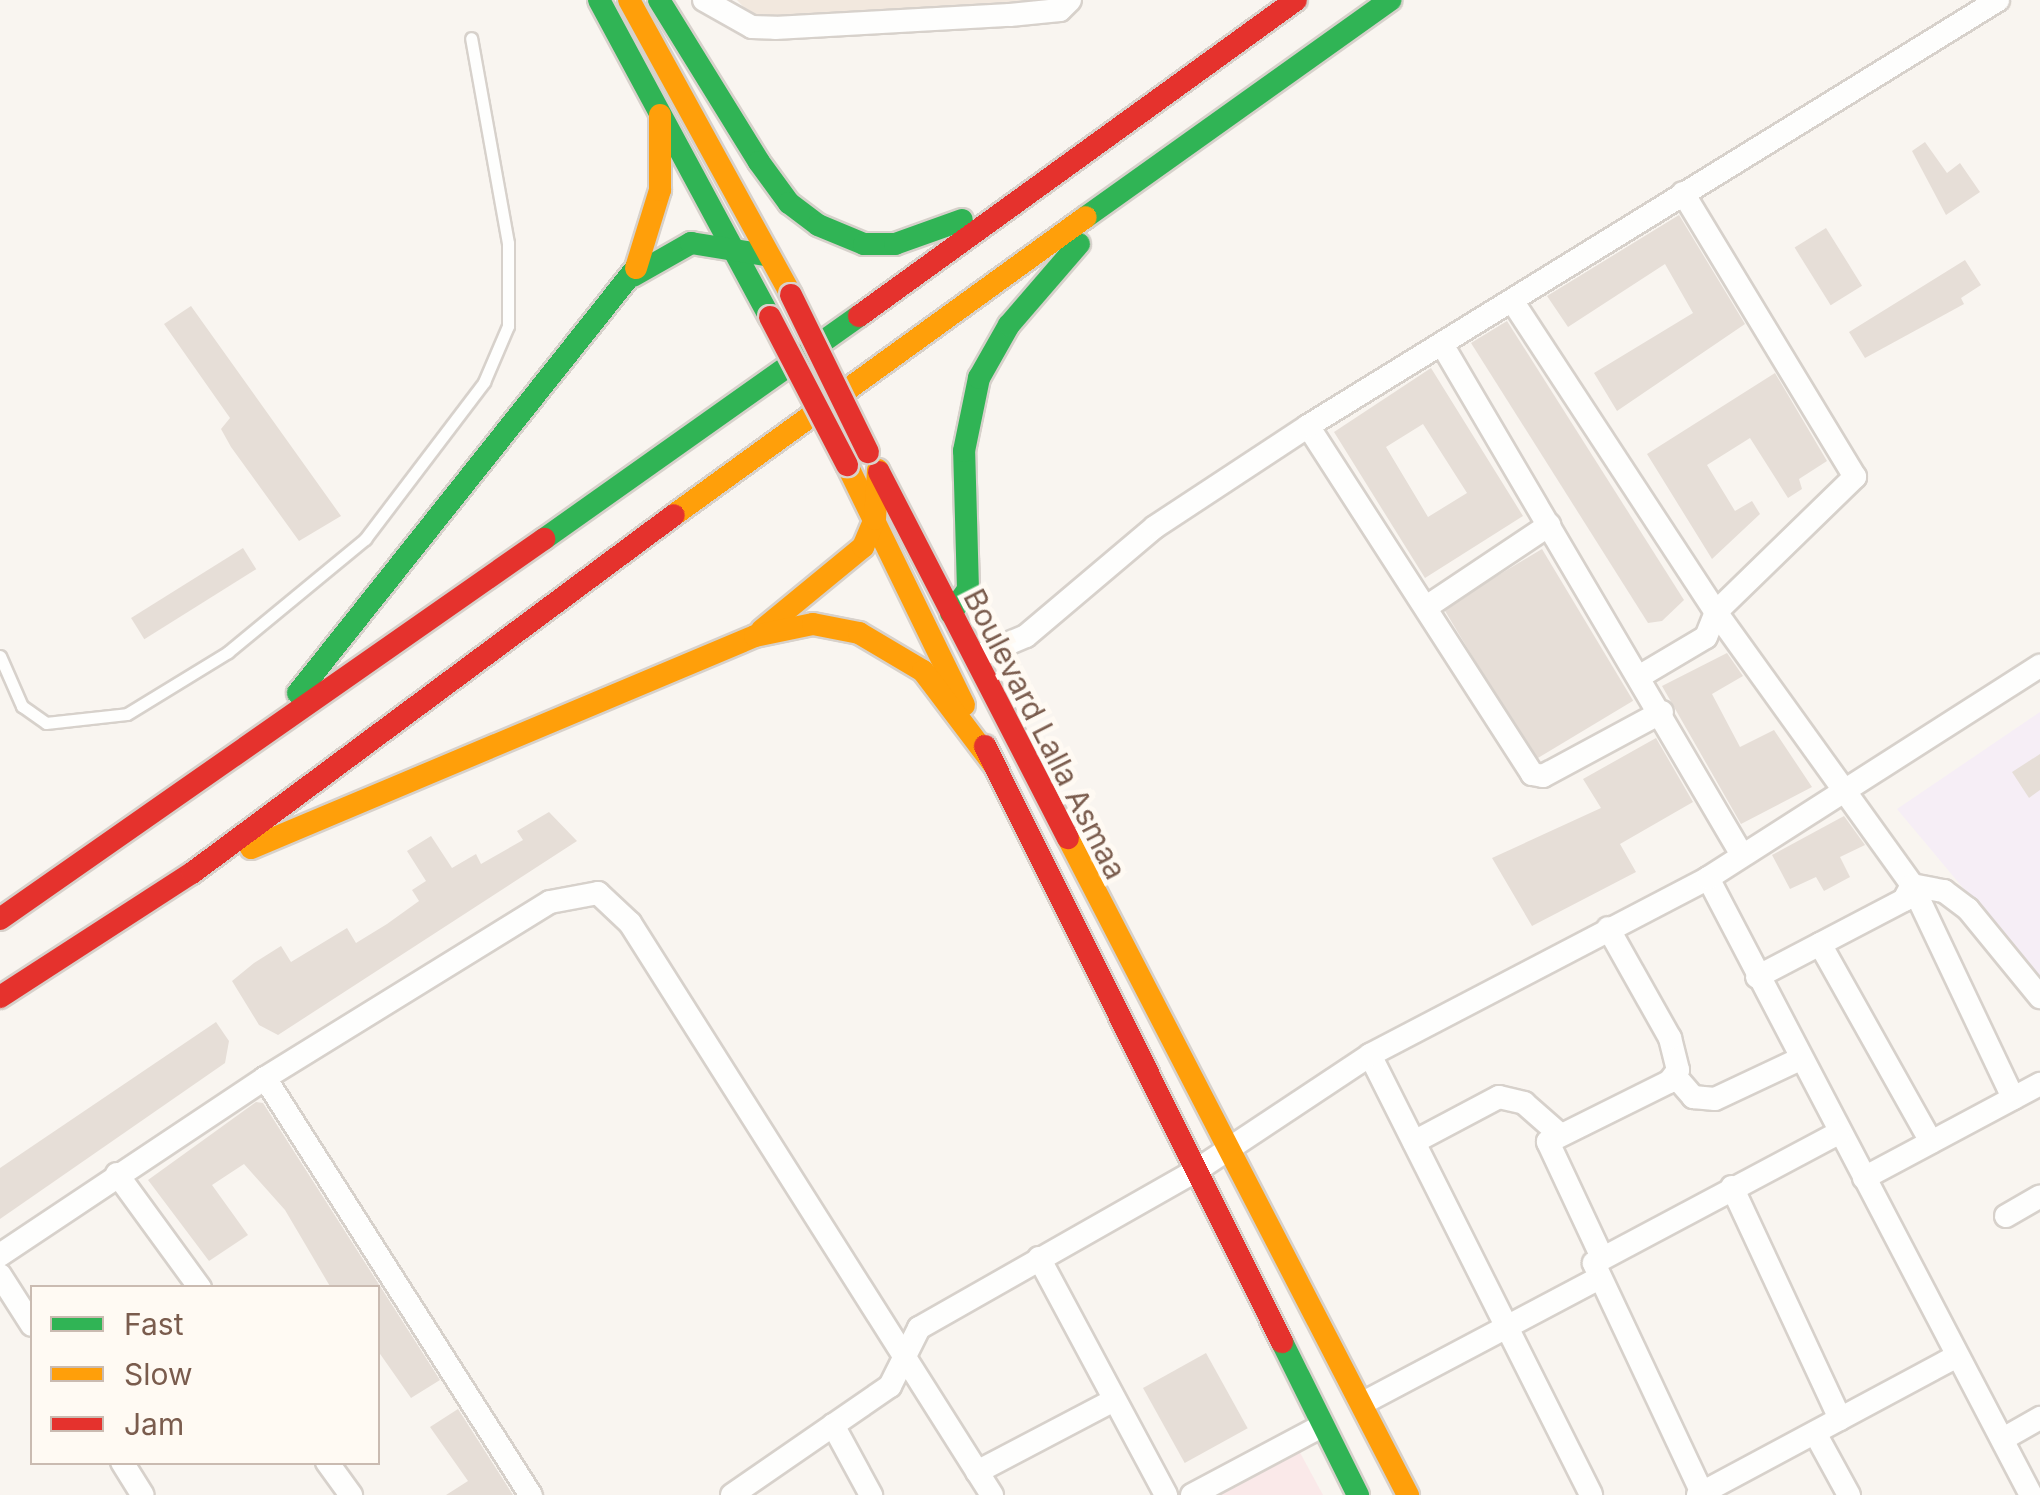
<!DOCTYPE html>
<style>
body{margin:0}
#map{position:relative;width:2040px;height:1495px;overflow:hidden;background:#f9f5f0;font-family:Inter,sans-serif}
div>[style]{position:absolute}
.residential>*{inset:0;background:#f2e8de}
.education>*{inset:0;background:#f6eef6}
.medical>*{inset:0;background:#fae9e9}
.building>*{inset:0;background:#e6ded7;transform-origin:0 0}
.roads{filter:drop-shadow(2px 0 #d7d1cb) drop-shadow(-2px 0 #d7d1cb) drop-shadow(0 2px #d7d1cb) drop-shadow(0 -2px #d7d1cb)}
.lane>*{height:11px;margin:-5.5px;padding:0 5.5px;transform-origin:5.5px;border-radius:5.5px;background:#fefefd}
.street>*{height:22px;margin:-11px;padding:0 11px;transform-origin:11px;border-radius:11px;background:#fefefd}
.fast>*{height:22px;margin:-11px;padding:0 11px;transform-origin:11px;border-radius:11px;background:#30b455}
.slow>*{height:22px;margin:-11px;padding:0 11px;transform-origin:11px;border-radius:11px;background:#ff9f0a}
.jam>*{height:22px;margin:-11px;padding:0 11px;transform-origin:11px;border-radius:11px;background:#e5322d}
.bridges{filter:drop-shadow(2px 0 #d9d2cb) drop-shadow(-2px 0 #d9d2cb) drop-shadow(0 2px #d9d2cb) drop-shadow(0 -2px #d9d2cb)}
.jam-bridge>*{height:22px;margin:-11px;padding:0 11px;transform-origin:11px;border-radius:11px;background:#e5322d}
span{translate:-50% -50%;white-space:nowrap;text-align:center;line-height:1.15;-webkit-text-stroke:10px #fffaf3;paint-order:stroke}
.street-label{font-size:30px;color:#7a5c4d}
.legend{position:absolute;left:30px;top:1285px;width:350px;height:180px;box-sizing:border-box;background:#fffaf3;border:2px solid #cabbb1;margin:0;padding:12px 18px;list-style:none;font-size:30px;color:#7a5c4d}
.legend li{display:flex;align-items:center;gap:20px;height:50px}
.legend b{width:50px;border:2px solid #cabbb1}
</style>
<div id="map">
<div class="residential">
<i style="clip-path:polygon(737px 0,1074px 0,769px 34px)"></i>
</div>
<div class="education">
<i style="clip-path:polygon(2040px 712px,2040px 980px,1897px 809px)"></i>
</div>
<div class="medical">
<i style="clip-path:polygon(1297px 1447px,1323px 1495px,1206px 1495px)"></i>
</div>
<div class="building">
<i style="clip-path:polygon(1925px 142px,1947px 173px,1960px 163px,1980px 192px,1946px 215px,1912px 151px)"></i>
<i style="clip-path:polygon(1679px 215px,1745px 324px,1617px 411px,1594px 373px,1693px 313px,1665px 264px,1568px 327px,1547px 296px)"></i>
<i style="left:1826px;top:228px;width:68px;height:37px;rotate:58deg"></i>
<i style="clip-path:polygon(1965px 260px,1981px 285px,1961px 298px,1964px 304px,1865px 358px,1849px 332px)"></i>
<i style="clip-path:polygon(191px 306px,341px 516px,299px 541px,231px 447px,221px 429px,230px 418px,164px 324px)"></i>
<i style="clip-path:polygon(1507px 321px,1684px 600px,1662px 621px,1648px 623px,1471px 343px)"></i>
<i style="clip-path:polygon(evenodd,1431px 368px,1523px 516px,1425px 578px,1334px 432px,1431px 368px,1423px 424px,1467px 493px,1428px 517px,1386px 447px,1423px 424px)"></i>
<i style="clip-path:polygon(1775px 373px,1827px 461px,1799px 479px,1802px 489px,1788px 498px,1750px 438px,1707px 465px,1735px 511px,1752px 501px,1760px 514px,1712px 559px,1647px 454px)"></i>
<i style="left:243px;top:548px;width:25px;height:132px;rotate:58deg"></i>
<i style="left:1542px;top:549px;width:177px;height:115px;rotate:59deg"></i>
<i style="clip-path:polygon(1727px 653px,1743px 676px,1712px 694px,1740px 747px,1774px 730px,1812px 787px,1741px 824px,1662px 686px)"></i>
<i style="clip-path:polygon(1656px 738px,1693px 802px,1620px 844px,1636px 872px,1532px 926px,1492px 858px,1601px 808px,1583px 779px)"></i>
<i style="clip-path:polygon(2040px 754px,2040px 790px,2029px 798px,2012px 772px)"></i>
<i style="clip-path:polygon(549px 812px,577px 841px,278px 1035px,259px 1025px,232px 981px,254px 963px,281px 946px,291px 962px,347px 928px,356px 943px,387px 924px,419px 901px,412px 890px,426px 881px,407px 851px,431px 836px,452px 868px,476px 854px,481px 864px,523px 840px,517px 831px)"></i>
<i style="clip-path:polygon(1844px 816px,1865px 845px,1840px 857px,1850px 877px,1824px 891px,1816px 877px,1790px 889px,1772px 855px)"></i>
<i style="clip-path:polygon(216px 1022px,229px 1041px,225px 1063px,0 1219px,0 1168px)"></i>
<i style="clip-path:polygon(256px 1102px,263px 1103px,440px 1380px,411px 1398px,378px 1351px,378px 1288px,331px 1288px,285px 1210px,244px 1164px,212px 1185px,248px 1235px,209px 1261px,148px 1180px)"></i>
<i style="left:1206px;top:1353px;width:86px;height:72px;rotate:61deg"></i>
<i style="clip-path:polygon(458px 1409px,513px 1495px,446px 1495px,468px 1481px,430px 1427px)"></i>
</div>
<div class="roads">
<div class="lane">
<i style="left:0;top:656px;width:55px;rotate:66.3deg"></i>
<i style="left:22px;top:706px;width:29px;rotate:35deg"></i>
<i style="left:46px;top:723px;width:81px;rotate:-6.3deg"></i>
<i style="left:127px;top:714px;width:119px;rotate:-31.5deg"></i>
<i style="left:228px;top:652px;width:178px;rotate:-39.5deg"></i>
<i style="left:365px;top:539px;width:197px;rotate:-52.8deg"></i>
<i style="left:484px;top:382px;width:61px;rotate:-66.8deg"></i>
<i style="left:508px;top:326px;width:83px;rotate:-90deg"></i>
<i style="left:508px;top:243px;width:208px;rotate:-100.2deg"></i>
</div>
<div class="street">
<i style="left:704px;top:0;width:55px;rotate:29.4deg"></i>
<i style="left:752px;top:27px;width:23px;rotate:2deg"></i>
<i style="left:775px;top:28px;width:235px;rotate:-3.2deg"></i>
<i style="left:1010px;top:15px;width:50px;rotate:-5.7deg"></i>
<i style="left:1060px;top:10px;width:14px;rotate:-45deg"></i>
<i style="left:1513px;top:302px;width:371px;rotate:56.8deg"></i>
<i style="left:1716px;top:612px;width:336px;rotate:54.3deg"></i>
<i style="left:1912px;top:885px;width:236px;rotate:64.6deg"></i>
<i style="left:1443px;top:346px;width:590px;rotate:59.57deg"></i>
<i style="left:1308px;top:426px;width:414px;rotate:57.2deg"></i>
<i style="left:1532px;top:774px;width:11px;rotate:10deg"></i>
<i style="left:1543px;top:776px;width:135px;rotate:-28.3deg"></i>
<i style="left:1428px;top:606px;width:146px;rotate:-33.8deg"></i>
<i style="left:976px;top:657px;width:54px;rotate:-22.8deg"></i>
<i style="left:1026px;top:636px;width:169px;rotate:-40.2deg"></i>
<i style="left:1155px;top:527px;width:183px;rotate:-33.4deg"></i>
<i style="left:1308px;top:426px;width:811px;rotate:-31.69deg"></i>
<i style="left:1642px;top:675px;width:74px;rotate:-30.7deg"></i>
<i style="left:1706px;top:637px;width:27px;rotate:-68deg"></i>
<i style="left:1716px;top:612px;width:194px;rotate:-44.2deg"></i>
<i style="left:1855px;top:477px;width:332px;rotate:-121.2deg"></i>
<i style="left:1708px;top:878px;width:696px;rotate:62.37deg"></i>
<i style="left:1820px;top:944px;width:227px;rotate:60.7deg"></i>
<i style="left:1757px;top:977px;width:166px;rotate:-27.6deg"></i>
<i style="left:1904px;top:900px;width:17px;rotate:-62deg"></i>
<i style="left:1912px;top:885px;width:33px;rotate:11deg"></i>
<i style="left:1944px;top:891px;width:30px;rotate:37deg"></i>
<i style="left:1968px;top:909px;width:114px;rotate:50.7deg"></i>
<i style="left:1370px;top:1055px;width:492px;rotate:63.3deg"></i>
<i style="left:1675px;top:1076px;width:28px;rotate:49deg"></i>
<i style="left:1693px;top:1097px;width:22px;rotate:5deg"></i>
<i style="left:1715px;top:1099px;width:94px;rotate:-25.2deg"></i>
<i style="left:265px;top:1078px;width:495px;rotate:57.5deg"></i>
<i style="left:1414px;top:1142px;width:96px;rotate:-27.9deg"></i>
<i style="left:1499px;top:1097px;width:26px;rotate:13deg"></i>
<i style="left:1524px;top:1103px;width:44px;rotate:41.3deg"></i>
<i style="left:117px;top:1174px;width:141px;rotate:53.9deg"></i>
<i style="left:1864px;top:1178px;width:200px;rotate:-28.1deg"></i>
<i style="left:1732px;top:1187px;width:256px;rotate:65deg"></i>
<i style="left:2006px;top:1216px;width:39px;rotate:-30deg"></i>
<i style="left:1600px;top:1253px;width:123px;rotate:-115.1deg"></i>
<i style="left:1548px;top:1142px;width:135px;rotate:-26.4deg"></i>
<i style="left:1669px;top:1082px;width:15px;rotate:-53deg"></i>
<i style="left:1678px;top:1070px;width:33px;rotate:-104deg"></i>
<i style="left:1670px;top:1038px;width:126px;rotate:-119.4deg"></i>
<i style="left:0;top:1255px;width:319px;rotate:-33.7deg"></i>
<i style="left:265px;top:1078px;width:335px;rotate:-31.7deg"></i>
<i style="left:550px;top:902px;width:49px;rotate:-10.6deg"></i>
<i style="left:598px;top:893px;width:44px;rotate:43.2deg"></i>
<i style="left:630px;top:923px;width:677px;rotate:57.67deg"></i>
<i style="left:1039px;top:1258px;width:269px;rotate:61.8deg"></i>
<i style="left:0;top:1275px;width:59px;rotate:57.4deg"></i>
<i style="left:1363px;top:1403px;width:263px;rotate:-27.9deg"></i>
<i style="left:833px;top:1425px;width:80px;rotate:61.5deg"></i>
<i style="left:1815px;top:1433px;width:71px;rotate:61.3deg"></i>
<i style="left:2003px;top:1439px;width:43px;rotate:-29.6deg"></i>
<i style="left:122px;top:1462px;width:39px;rotate:58deg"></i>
<i style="left:327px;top:1462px;width:41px;rotate:54deg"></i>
<i style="left:977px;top:1472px;width:153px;rotate:-27.7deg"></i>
<i style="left:732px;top:1495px;width:192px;rotate:-34.6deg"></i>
<i style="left:890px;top:1386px;width:65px;rotate:-63.4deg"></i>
<i style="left:919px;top:1328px;width:320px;rotate:-29.6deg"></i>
<i style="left:1197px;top:1170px;width:208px;rotate:-33.6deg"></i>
<i style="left:1370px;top:1055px;width:382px;rotate:-27.6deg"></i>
<i style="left:1708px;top:878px;width:394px;rotate:-32.6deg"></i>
<i style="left:1192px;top:1495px;width:147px;rotate:-28deg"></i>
<i style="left:1698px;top:1495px;width:292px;rotate:-28.2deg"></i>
<i style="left:1703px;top:1495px;width:256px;rotate:-115.2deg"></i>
<i style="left:1594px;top:1263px;width:277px;rotate:-28deg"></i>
</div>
<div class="fast">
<i style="left:599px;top:0;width:360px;rotate:61.7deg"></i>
<i style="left:659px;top:0;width:190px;rotate:58.3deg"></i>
<i style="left:759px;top:162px;width:51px;rotate:53.8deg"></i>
<i style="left:789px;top:203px;width:36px;rotate:37deg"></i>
<i style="left:818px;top:225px;width:50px;rotate:22.4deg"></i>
<i style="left:864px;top:244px;width:31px"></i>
<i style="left:895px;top:244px;width:71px;rotate:-19.7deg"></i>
<i style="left:1086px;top:217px;width:374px;rotate:-35.5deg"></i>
<i style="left:633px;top:276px;width:67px;rotate:-29.6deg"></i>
<i style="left:691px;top:243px;width:76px;rotate:9.1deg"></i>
<i style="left:544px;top:539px;width:386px;rotate:-35.3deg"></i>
<i style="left:951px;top:613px;width:29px;rotate:-54deg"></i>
<i style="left:968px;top:590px;width:139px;rotate:-91.6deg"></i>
<i style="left:964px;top:451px;width:75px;rotate:-78.4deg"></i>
<i style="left:979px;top:378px;width:61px;rotate:-60.5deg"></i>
<i style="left:1009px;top:325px;width:107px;rotate:-49.2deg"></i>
<i style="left:298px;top:693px;width:543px;rotate:-51.5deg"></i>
<i style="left:1282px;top:1342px;width:171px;rotate:63.6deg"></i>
</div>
<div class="slow">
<i style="left:629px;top:0;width:337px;rotate:61.2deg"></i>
<i style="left:636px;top:268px;width:82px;rotate:-72.9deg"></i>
<i style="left:660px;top:190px;width:75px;rotate:-90deg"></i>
<i style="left:847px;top:465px;width:267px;rotate:64deg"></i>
<i style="left:674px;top:515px;width:508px;rotate:-35.88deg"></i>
<i style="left:762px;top:630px;width:131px;rotate:-39.4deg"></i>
<i style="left:863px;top:547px;width:30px;rotate:-67deg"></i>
<i style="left:875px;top:519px;width:49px;rotate:-86.5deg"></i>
<i style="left:1068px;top:838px;width:740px;rotate:62.64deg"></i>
<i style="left:251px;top:848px;width:547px;rotate:-22.81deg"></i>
<i style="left:755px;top:636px;width:59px;rotate:-11.7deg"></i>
<i style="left:813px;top:624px;width:47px;rotate:11.1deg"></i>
<i style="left:859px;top:633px;width:74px;rotate:30.7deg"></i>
<i style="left:923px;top:671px;width:118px;rotate:52.9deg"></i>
</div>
<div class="jam">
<i style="left:859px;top:316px;width:539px;rotate:-35.87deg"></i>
<i style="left:879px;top:472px;width:412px;rotate:62.7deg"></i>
<i style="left:985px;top:746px;width:666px;rotate:63.51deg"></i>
<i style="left:0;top:919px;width:664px;rotate:-34.94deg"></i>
<i style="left:0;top:997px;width:229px;rotate:-32.9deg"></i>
<i style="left:192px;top:873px;width:600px;rotate:-36.6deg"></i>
</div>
</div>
<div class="bridges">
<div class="jam-bridge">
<i style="left:791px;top:295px;width:175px;rotate:63.9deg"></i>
<i style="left:770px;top:317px;width:167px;rotate:62.5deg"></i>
</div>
</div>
<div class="street-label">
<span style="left:1045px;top:734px;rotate:63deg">Boulevard Lalla Asmaa</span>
</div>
<ul class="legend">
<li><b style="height:12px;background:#30b455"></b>Fast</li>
<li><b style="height:12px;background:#ff9f0a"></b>Slow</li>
<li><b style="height:12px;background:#e5322d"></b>Jam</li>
</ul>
</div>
